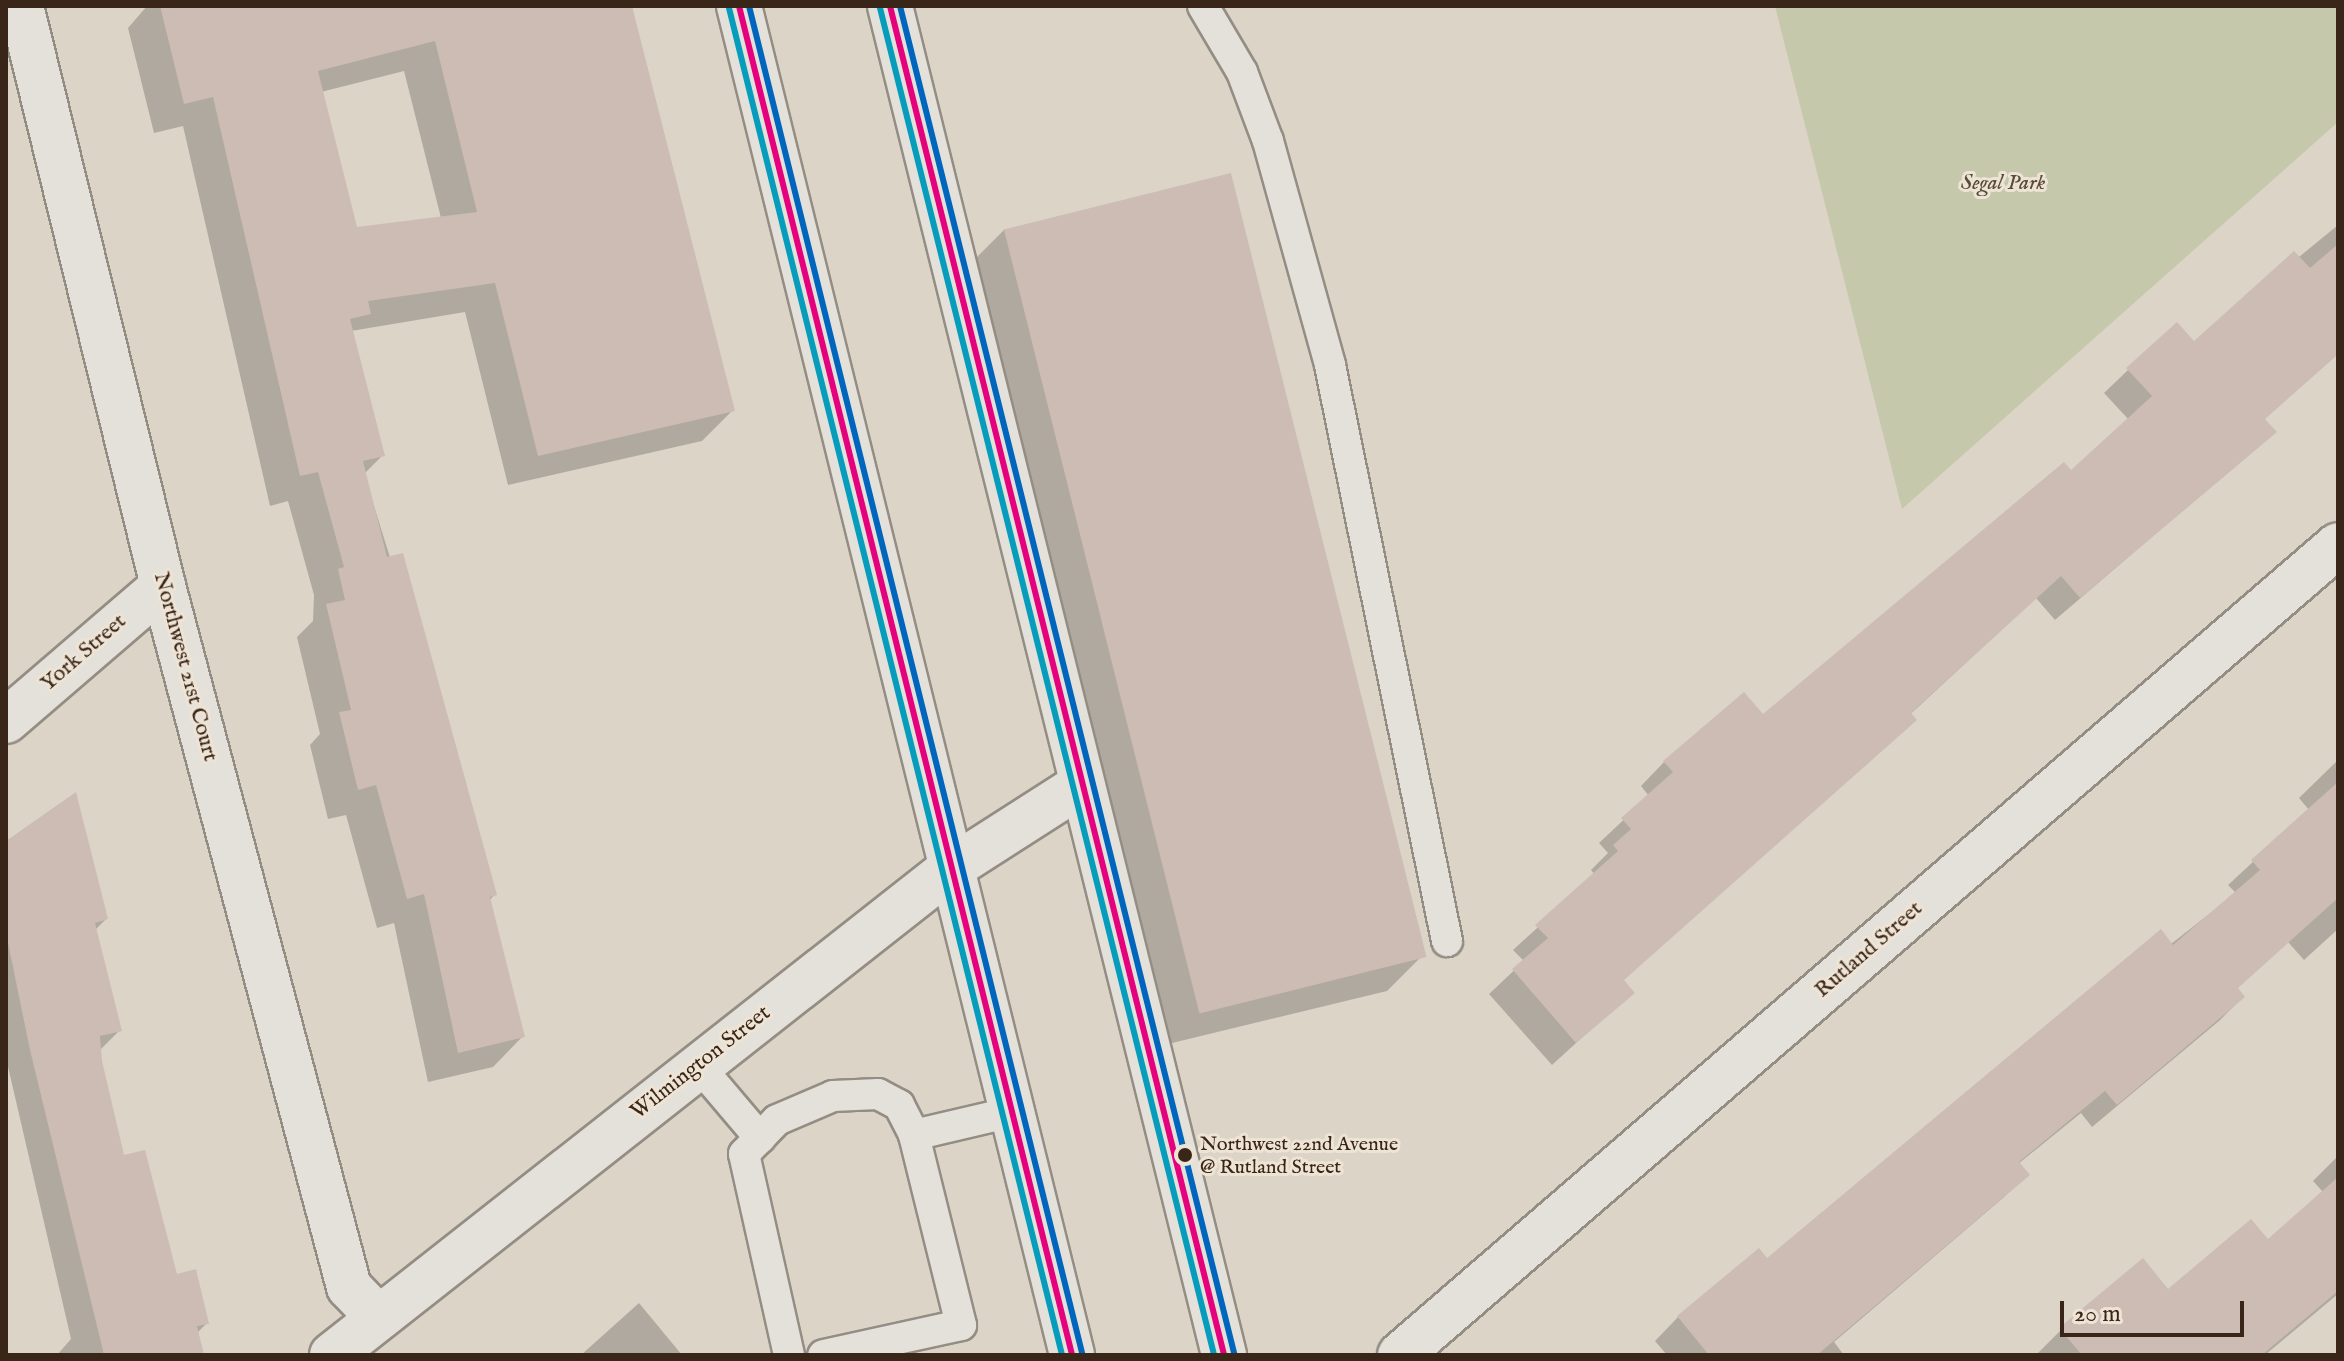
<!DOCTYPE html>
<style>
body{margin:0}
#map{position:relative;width:2344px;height:1361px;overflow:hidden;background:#dcd4c7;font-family:"IM FELL English",serif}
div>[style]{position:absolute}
.green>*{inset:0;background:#c5c8aa}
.shadow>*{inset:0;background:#0003}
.building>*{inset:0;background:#ccbcb3;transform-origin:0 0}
.roads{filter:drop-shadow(2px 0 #948d84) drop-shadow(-2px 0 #948d84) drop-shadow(0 2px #948d84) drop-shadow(0 -2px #948d84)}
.service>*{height:30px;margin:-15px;padding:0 15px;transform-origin:15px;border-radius:15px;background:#e4e0da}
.minor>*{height:44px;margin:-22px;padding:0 22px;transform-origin:22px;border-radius:22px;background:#e4e0da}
.secondary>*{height:44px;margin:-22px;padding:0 22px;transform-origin:22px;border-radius:22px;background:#e4e0da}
.bus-1>*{height:6px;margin:-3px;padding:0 3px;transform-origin:3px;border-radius:3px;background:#e5007d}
.bus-2>*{height:6px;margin:-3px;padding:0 3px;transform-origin:3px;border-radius:3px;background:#069cbc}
.bus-3>*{height:6px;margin:-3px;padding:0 3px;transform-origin:3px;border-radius:3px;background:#0065bd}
.dots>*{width:22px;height:22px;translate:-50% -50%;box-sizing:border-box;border:4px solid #eee4d5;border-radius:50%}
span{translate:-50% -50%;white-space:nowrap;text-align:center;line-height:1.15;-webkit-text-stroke:6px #eee4d5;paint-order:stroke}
.bus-label{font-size:20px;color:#3a2618}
.left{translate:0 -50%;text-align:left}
.park-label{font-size:22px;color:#584c37;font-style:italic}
.street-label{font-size:22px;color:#3a2618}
.frame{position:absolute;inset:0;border:8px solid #3a2618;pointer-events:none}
.scale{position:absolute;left:2060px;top:1301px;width:184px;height:36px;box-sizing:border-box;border:4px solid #3a2618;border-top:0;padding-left:10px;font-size:24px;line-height:28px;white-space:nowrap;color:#3a2618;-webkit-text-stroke:6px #eee4d5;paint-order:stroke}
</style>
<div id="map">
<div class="green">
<i style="clip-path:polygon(1775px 6px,2338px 6px,2338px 122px,1902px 509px)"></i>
</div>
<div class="shadow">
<i style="clip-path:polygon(evenodd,147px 6px,631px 6px,733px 410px,702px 441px,508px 485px,465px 312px,351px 331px,383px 455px,364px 474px,495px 894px,489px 901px,523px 1036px,493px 1067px,428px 1082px,394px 923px,377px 928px,346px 815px,328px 819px,310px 745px,320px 734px,297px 637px,313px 621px,314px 595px,288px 501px,270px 506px,183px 126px,154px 133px,128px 28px,147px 6px,404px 71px,441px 218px,355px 230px,321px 92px,404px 71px)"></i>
<i style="clip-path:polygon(2338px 225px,2338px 354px,2263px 420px,2274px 432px,2055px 620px,2036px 598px,1622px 981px,1632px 992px,1552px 1065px,1489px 994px,1524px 961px,1513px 950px,1595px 875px,1591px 870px,1608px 853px,1599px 843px,1649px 796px,1641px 786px,1664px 762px,1762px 716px,2071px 473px,2129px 420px,2104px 393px,2128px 370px,2194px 343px)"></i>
<i style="clip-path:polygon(1005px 229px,1420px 958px,1387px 991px,1168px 1044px,971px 263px)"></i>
<i style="clip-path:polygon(2338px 760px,2338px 929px,2304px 960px,2288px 942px,2236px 989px,2243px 997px,2219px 1021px,2092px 1127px,2081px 1113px,2018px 1164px,2027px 1175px,2003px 1198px,1834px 1342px,1844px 1355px,1667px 1355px,1655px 1341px,1678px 1317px,1767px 1261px,2236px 893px,2228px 885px,2309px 810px,2299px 798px)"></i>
<i style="clip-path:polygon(6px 844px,106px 919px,95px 930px,119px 1031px,99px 1051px,123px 1157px,175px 1276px,207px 1323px,196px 1334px,201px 1355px,57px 1355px,71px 1339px,6px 1058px)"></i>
<i style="clip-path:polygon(2338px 1156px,2338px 1294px,2265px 1355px,2036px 1355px,2061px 1330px,2168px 1292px,2268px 1242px,2323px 1192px,2313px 1181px)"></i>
<i style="clip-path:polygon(639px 1303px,682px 1355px,581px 1355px)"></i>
</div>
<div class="building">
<i style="clip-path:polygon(evenodd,160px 6px,632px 6px,735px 411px,538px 456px,495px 283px,368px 301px,371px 314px,350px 319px,385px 456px,363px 461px,387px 557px,403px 553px,497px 895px,490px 897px,525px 1037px,458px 1053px,424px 894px,407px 899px,376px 785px,358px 790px,339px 712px,351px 710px,326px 604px,345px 600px,338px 569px,344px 567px,318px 472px,300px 476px,213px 97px,184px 104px,160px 6px,435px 41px,477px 212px,357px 227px,318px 71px,435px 41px)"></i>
<i style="left:1231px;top:173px;width:808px;height:234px;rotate:76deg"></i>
<i style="clip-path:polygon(2338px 244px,2338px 354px,2265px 419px,2277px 432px,2080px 598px,2061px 576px,1911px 713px,1917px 720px,1624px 980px,1635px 993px,1576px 1043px,1512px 969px,1548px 938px,1535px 925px,1618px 851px,1613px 845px,1631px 829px,1621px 818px,1673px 772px,1663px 761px,1744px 692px,1763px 714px,2064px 462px,2071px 470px,2152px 396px,2126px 368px,2177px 322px,2194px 341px,2294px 251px,2310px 268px)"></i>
<i style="clip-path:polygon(2338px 782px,2338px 898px,2238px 988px,2245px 997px,2117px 1105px,2105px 1091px,2019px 1162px,2030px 1175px,1817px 1355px,1709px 1355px,1677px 1316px,1759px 1248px,1767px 1258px,2161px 929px,2173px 945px,2260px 870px,2251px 860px)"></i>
<i style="clip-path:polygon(76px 792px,108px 919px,95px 923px,122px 1031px,100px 1036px,102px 1061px,124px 1155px,145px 1150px,177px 1274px,196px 1269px,209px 1324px,197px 1326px,204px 1355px,104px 1355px,30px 1050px,6px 933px,6px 841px)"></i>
<i style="clip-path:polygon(2338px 1177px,2338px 1291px,2262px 1355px,2082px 1355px,2059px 1328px,2143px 1258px,2168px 1289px,2251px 1219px,2268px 1239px)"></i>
</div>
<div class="roads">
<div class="service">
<i style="left:1203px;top:6px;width:77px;rotate:59.4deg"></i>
<i style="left:1242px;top:72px;width:74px;rotate:69.4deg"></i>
<i style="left:1268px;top:141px;width:232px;rotate:74.5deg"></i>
<i style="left:1330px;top:365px;width:588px;rotate:78.52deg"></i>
<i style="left:698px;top:1065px;width:96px;rotate:49.7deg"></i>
<i style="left:914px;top:1135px;width:101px;rotate:-13.2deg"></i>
<i style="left:789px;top:1355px;width:206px;rotate:-102.6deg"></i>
<i style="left:744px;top:1154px;width:47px;rotate:-45.9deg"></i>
<i style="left:777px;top:1120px;width:61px;rotate:-23.2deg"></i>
<i style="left:833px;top:1096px;width:45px;rotate:-2.5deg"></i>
<i style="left:878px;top:1094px;width:24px;rotate:28deg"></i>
<i style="left:899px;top:1105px;width:34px;rotate:63deg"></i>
<i style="left:914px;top:1135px;width:196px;rotate:76.1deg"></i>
<i style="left:961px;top:1325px;width:141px;rotate:167.7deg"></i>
</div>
<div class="minor">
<i style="left:21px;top:6px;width:597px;rotate:76.24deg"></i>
<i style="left:163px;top:586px;width:725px;rotate:75.14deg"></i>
<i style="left:349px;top:1287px;width:40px;rotate:46deg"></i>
<i style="left:6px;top:721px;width:207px;rotate:-40.7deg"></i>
<i style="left:332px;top:1355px;width:786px;rotate:-38.18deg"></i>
<i style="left:950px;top:869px;width:156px;rotate:-32.7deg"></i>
<i style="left:1400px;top:1355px;width:1239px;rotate:-40.81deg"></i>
</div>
<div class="secondary">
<i style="left:739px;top:6px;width:1389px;rotate:76.13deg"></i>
<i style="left:890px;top:6px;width:1390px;rotate:76.09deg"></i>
</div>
</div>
<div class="bus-1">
<i style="left:739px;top:6px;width:1389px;rotate:76.13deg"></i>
<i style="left:890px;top:6px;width:1390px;rotate:76.09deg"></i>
</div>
<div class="bus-2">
<i style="left:729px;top:8px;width:1388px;rotate:76.11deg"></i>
<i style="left:880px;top:8px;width:1388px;rotate:76.07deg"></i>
</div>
<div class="bus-3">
<i style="left:749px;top:6px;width:1388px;rotate:76.11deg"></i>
<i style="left:900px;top:6px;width:1388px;rotate:76.07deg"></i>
</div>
<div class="dots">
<i style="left:1185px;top:1155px;background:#3a2618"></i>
</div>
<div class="bus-label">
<span class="left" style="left:1200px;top:1156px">Northwest 22nd Avenue<br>@ Rutland Street</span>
</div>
<div class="park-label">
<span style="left:2003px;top:184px">Segal Park</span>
</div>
<div class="street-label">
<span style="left:84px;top:653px;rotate:-41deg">York Street</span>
<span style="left:185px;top:667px;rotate:75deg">Northwest 21st Court</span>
<span style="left:1869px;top:950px;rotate:-41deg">Rutland Street</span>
<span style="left:701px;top:1063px;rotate:-38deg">Wilmington Street</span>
</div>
<div class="frame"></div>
<div class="scale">20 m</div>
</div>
